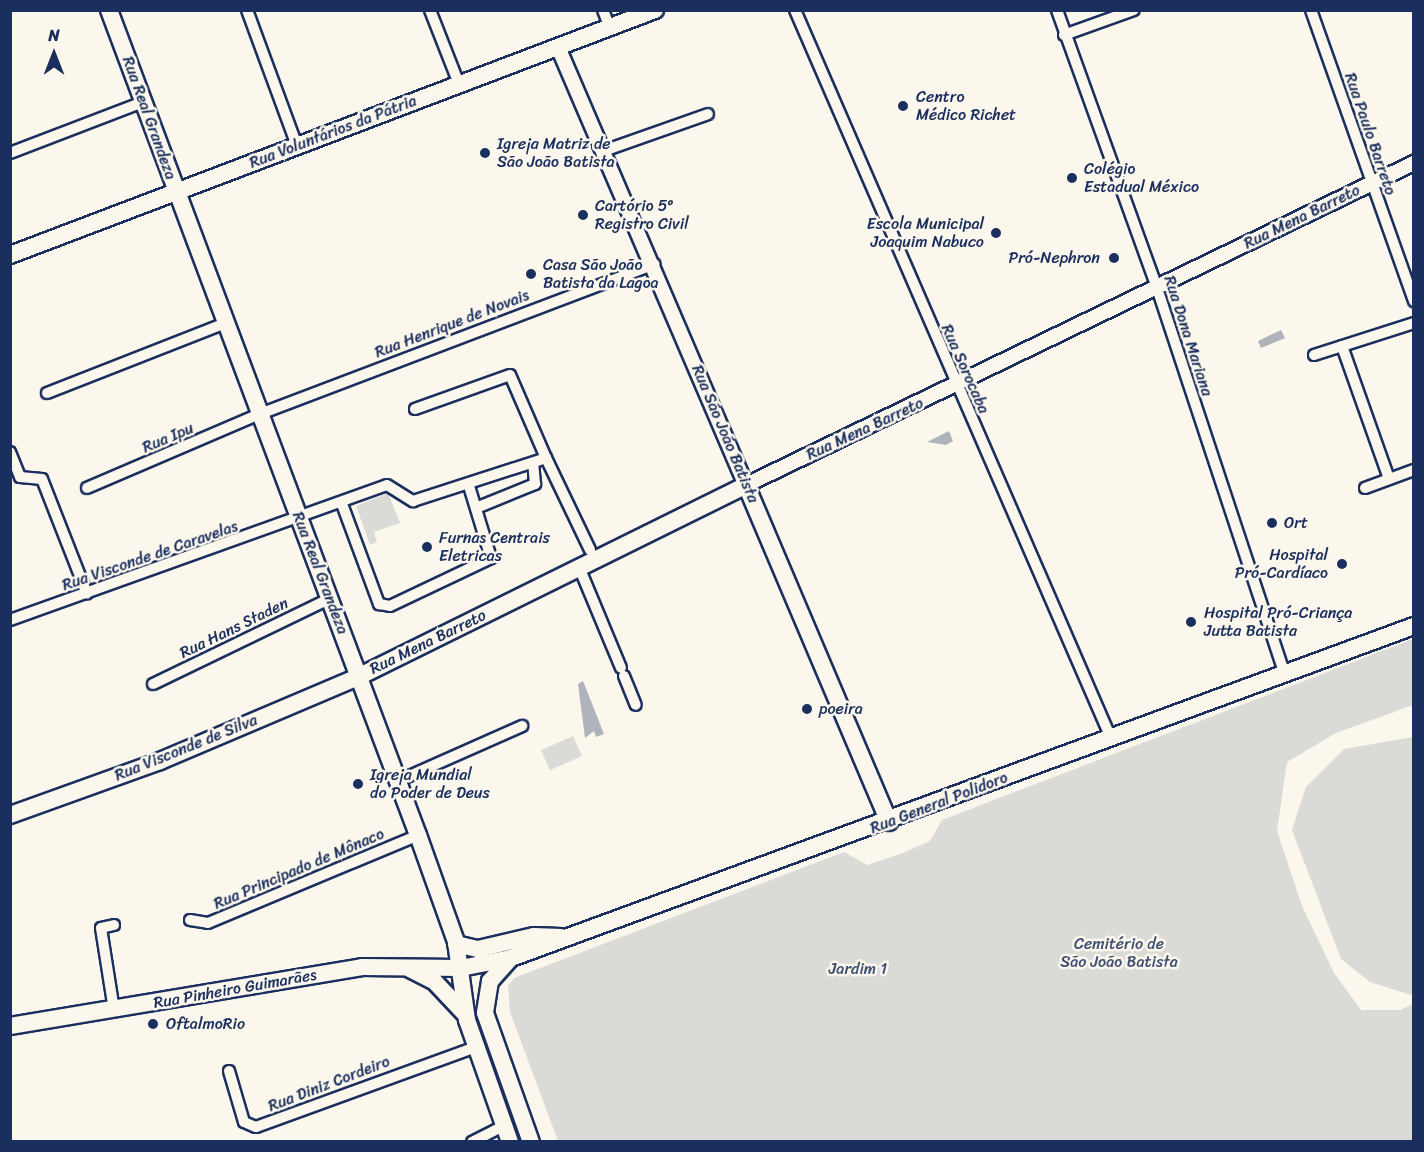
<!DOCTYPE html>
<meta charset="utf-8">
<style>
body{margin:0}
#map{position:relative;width:1424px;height:1152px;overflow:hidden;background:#fbf7ec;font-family:Sriracha,sans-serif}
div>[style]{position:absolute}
.green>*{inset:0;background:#dadad7;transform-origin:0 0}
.water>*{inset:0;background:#afb3bb}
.roads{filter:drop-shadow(2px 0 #1b2f5e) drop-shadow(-2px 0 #1b2f5e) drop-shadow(0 2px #1b2f5e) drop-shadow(0 -2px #1b2f5e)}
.minor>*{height:10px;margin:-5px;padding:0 5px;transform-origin:5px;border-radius:5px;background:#fbf7ec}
.tertiary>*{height:14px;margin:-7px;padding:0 7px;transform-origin:7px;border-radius:7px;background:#fbf7ec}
.secondary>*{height:16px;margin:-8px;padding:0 8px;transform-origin:8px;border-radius:8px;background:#fbf7ec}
.dots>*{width:16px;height:16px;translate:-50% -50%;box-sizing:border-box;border:3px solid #fbf7ec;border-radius:50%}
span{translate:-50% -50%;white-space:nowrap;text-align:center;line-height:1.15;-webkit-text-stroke:5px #fbf7ec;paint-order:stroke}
.poi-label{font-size:16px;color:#1b2f5e}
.left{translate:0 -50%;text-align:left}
.right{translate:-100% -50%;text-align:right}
.street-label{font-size:16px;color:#1b2f5e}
.park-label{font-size:16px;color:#415176}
.frame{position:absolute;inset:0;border:12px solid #1b2f5e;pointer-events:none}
.north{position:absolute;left:24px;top:24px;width:60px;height:60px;-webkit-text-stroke:4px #fbf7ec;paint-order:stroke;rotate:0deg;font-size:16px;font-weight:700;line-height:24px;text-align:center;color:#1b2f5e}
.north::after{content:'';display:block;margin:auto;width:21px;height:27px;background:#1b2f5e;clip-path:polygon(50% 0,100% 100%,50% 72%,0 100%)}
</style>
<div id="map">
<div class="green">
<i style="clip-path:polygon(388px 493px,400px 523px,374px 532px,377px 542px,370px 545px,356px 506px)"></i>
<i style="clip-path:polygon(1413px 639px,1413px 705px,1336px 733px,1287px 762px,1277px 831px,1302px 906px,1334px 973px,1361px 1010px,1400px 1010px,1413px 1004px,1413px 1141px,558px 1141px,510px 1012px,508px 986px,514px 978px,844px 852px,867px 865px,903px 853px,930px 841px,942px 820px)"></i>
<i style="left:573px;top:736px;width:22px;height:35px;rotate:66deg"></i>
<i style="clip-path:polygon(1413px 737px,1414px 994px,1411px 995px,1370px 982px,1341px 959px,1292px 830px,1306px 787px,1344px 749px)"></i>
</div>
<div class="water">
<i style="clip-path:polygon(1281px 330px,1285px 338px,1261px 348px,1258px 341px)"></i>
<i style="clip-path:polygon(949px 431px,953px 441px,946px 445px,927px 442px)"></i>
<i style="clip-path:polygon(583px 681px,604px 734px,596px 737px,594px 731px,585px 738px,578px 684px)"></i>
</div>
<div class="roads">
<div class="minor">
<i style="left:247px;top:10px;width:145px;rotate:69.8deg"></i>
<i style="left:430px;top:10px;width:79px;rotate:68.6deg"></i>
<i style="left:603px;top:10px;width:19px;rotate:69deg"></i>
<i style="left:795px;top:10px;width:794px;rotate:66.54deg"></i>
<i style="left:1057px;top:10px;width:295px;rotate:70.2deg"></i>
<i style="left:1157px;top:288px;width:407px;rotate:71.7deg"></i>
<i style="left:1311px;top:10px;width:309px;rotate:70.5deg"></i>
<i style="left:1064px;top:35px;width:74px;rotate:-19.7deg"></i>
<i style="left:606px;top:150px;width:108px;rotate:-19.4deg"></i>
<i style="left:10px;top:153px;width:142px;rotate:-21deg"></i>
<i style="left:1342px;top:346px;width:141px;rotate:70.5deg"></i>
<i style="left:1314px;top:355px;width:105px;rotate:-17.7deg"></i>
<i style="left:47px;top:393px;width:192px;rotate:-21.4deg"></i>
<i style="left:10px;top:452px;width:27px;rotate:68deg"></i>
<i style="left:20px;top:477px;width:22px;rotate:5deg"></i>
<i style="left:42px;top:479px;width:123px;rotate:68.6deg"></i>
<i style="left:546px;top:458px;width:102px;rotate:64.4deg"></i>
<i style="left:87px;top:488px;width:188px;rotate:-23.2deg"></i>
<i style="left:260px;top:414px;width:422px;rotate:-20.8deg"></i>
<i style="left:1365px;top:488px;width:52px;rotate:-20.2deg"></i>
<i style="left:342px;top:504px;width:107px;rotate:69.7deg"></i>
<i style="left:379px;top:604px;width:11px;rotate:10deg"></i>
<i style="left:390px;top:606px;width:112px;rotate:-25.4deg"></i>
<i style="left:491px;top:558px;width:78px;rotate:-107deg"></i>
<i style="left:476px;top:508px;width:64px;rotate:-22.1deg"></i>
<i style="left:535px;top:484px;width:21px;rotate:-95deg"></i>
<i style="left:579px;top:567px;width:109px;rotate:67.4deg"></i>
<i style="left:10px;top:620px;width:400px;rotate:-19.7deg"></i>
<i style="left:387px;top:485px;width:31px;rotate:32deg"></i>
<i style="left:413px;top:501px;width:140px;rotate:-17.9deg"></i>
<i style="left:546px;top:458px;width:90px;rotate:-113.4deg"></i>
<i style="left:510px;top:375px;width:101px;rotate:160.3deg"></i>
<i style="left:624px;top:676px;width:31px;rotate:68deg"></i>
<i style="left:153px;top:684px;width:195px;rotate:-25.8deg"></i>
<i style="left:398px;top:781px;width:136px;rotate:-23.9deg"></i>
<i style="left:190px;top:920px;width:18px;rotate:9deg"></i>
<i style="left:208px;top:923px;width:228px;rotate:-22.7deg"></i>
<i style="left:114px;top:925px;width:13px;rotate:167deg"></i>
<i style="left:101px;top:928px;width:83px;rotate:81deg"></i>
<i style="left:229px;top:1071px;width:53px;rotate:73.6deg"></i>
<i style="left:244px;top:1122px;width:13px;rotate:23deg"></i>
<i style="left:256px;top:1127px;width:234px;rotate:-20deg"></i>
<i style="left:472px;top:1142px;width:36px;rotate:-27deg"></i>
</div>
<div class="tertiary">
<i style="left:558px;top:47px;width:477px;rotate:66.8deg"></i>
<i style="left:746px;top:485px;width:742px;rotate:-25.74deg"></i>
</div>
<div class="secondary">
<i style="left:109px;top:10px;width:881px;rotate:69.47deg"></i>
<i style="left:418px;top:835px;width:114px;rotate:70.4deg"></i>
<i style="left:456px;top:942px;width:79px;rotate:82deg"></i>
<i style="left:467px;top:1020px;width:129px;rotate:70.6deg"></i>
<i style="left:10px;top:255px;width:690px;rotate:-20.8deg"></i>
<i style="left:10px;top:815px;width:159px;rotate:-19.8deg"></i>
<i style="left:160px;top:761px;width:217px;rotate:-23deg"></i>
<i style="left:360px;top:676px;width:431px;rotate:-26.3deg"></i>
<i style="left:746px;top:485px;width:366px;rotate:67deg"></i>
<i style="left:456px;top:944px;width:23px;rotate:13deg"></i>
<i style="left:478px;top:949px;width:57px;rotate:-13.1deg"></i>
<i style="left:534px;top:936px;width:27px;rotate:2deg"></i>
<i style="left:510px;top:959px;width:30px;rotate:132deg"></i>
<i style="left:490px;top:981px;width:32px;rotate:99deg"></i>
<i style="left:485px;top:1013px;width:137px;rotate:70.4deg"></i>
<i style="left:410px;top:969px;width:27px;rotate:27deg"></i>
<i style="left:434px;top:981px;width:45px;rotate:46.8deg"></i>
<i style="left:10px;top:1026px;width:357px;rotate:-9.5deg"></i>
<i style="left:362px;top:967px;width:99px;rotate:0.6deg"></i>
<i style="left:461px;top:968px;width:51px;rotate:-11.3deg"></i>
<i style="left:511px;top:958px;width:962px;rotate:-20.19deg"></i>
</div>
</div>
<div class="dots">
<i style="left:903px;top:106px;background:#1b2f5e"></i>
<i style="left:485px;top:153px;background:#1b2f5e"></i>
<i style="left:1072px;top:178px;background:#1b2f5e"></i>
<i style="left:583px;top:215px;background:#1b2f5e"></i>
<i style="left:996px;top:233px;background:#1b2f5e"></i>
<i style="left:1114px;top:258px;background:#1b2f5e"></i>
<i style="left:531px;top:274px;background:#1b2f5e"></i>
<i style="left:1272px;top:523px;background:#1b2f5e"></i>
<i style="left:427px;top:547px;background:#1b2f5e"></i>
<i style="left:1342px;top:564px;background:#1b2f5e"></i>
<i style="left:1191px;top:622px;background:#1b2f5e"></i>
<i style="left:807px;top:709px;background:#1b2f5e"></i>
<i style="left:358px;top:784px;background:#1b2f5e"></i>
<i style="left:153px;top:1024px;background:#1b2f5e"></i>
</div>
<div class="poi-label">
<span class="left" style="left:916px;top:106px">Centro<br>Médico Richet</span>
<span class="left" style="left:497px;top:153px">Igreja Matriz de<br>São João Batista</span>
<span class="left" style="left:1084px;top:178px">Colégio<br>Estadual México</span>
<span class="left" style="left:595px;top:215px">Cartório 5º<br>Registro Civil</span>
<span class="right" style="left:984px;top:233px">Escola Municipal<br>Joaquim Nabuco</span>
<span class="right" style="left:1100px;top:258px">Pró-Nephron</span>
<span class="left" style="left:543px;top:274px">Casa São João<br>Batista da Lagoa</span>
<span class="left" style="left:1284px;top:523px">Ort</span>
<span class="left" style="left:439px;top:547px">Furnas Centrais<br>Eletricas</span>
<span class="right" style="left:1328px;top:564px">Hospital<br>Pró-Cardíaco</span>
<span class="left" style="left:1204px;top:622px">Hospital Pró-Criança<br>Jutta Batista</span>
<span class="left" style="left:819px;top:709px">poeira</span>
<span class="left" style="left:370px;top:784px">Igreja Mundial<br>do Poder de Deus</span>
<span class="left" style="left:166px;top:1024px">OftalmoRio</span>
</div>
<div class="street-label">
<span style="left:149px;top:118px;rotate:70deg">Rua Real Grandeza</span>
<span style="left:333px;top:132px;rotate:-21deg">Rua Voluntários da Pátria</span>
<span style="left:1370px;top:134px;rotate:71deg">Rua Paulo Barreto</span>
<span style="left:1302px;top:217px;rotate:-26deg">Rua Mena Barreto</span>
<span style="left:452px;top:324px;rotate:-21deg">Rua Henrique de Novais</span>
<span style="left:1188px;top:336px;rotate:72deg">Rua Dona Mariana</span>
<span style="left:965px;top:369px;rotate:66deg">Rua Sorocaba</span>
<span style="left:865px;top:429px;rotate:-25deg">Rua Mena Barreto</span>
<span style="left:725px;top:434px;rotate:67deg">Rua São João Batista</span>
<span style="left:168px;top:438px;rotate:-23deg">Rua Ipu</span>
<span style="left:150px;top:556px;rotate:-19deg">Rua Visconde de Caravelas</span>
<span style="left:320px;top:573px;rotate:69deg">Rua Real Grandeza</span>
<span style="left:234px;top:628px;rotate:-26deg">Rua Hans Staden</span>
<span style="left:428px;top:642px;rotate:-26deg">Rua Mena Barreto</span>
<span style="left:186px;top:748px;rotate:-22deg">Rua Visconde de Silva</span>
<span style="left:939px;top:803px;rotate:-21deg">Rua General Polidoro</span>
<span style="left:299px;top:869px;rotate:-23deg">Rua Principado de Mônaco</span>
<span style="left:235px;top:989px;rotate:-10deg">Rua Pinheiro Guimarães</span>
<span style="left:329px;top:1084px;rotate:-21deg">Rua Diniz Cordeiro</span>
</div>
<div class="park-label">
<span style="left:1119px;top:953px">Cemitério de<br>São João Batista</span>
<span style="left:858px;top:969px">Jardim 1</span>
</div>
<div class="frame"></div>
<div class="north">N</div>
</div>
